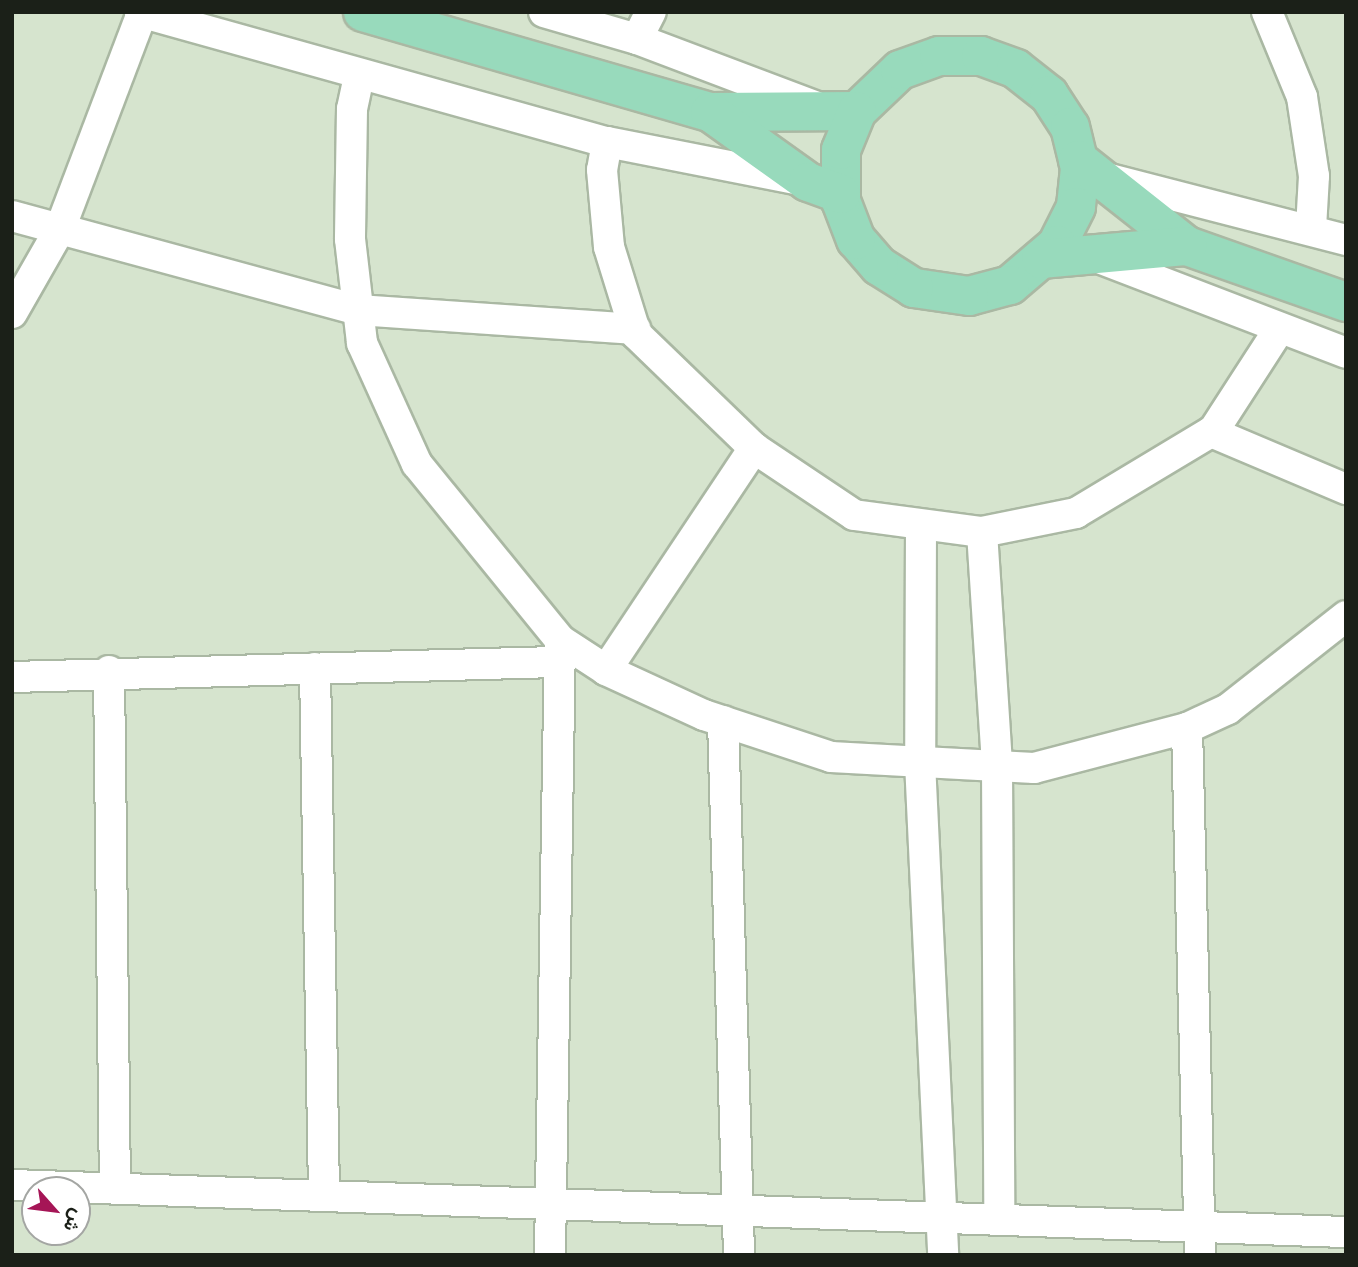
<!DOCTYPE html>
<meta charset="utf-8">
<style>
body{margin:0}
#map{position:relative;width:1358px;height:1267px;overflow:hidden;background:#d6e4ce;font-family:"Sofia Sans Condensed",Vazirmatn,sans-serif}
div>[style]{position:absolute}
.roads{filter:drop-shadow(2px 0 #aab8a3) drop-shadow(-2px 0 #aab8a3) drop-shadow(0 2px #aab8a3) drop-shadow(0 -2px #aab8a3)}
.minor>*{height:30px;margin:-15px;padding:0 15px;transform-origin:15px;border-radius:15px;background:#fff}
.major>*{height:38px;margin:-19px;padding:0 19px;transform-origin:19px;border-radius:19px;background:#98dabc}
span{translate:-50% -50%;white-space:nowrap;text-align:center;line-height:1.15;-webkit-text-stroke:7px #fff;paint-order:stroke}
.frame{position:absolute;inset:0;border:14px solid #1b2018;pointer-events:none}
.north{position:absolute;left:21px;top:1176px;width:70px;height:70px;box-sizing:border-box;background:#fff;border:2px solid #a4a6a3;border-radius:50%;rotate:118deg;font-size:19px;font-weight:700;line-height:28px;text-align:center;color:#1b2018}
.north::after{content:'';display:block;margin:auto;width:24px;height:32px;background:#a51556;clip-path:polygon(50% 0,100% 100%,50% 72%,0 100%)}
</style>
<div id="map">
<div class="roads">
<div class="minor">
<i style="left:140px;top:12px;width:485px;rotate:15.6deg"></i>
<i style="left:607px;top:142px;width:197px;rotate:11.1deg"></i>
<i style="left:544px;top:12px;width:97px;rotate:16.2deg"></i>
<i style="left:637px;top:39px;width:192px;rotate:20.7deg"></i>
<i style="left:1267px;top:12px;width:92px;rotate:67.6deg"></i>
<i style="left:1302px;top:97px;width:80px;rotate:81.4deg"></i>
<i style="left:1314px;top:176px;width:52px;rotate:93.3deg"></i>
<i style="left:637px;top:39px;width:30px;rotate:-63deg"></i>
<i style="left:359px;top:76px;width:34px;rotate:102deg"></i>
<i style="left:352px;top:109px;width:130px;rotate:90.9deg"></i>
<i style="left:350px;top:239px;width:105px;rotate:83.4deg"></i>
<i style="left:362px;top:343px;width:133px;rotate:65.6deg"></i>
<i style="left:417px;top:464px;width:227px;rotate:50.9deg"></i>
<i style="left:560px;top:640px;width:55px;rotate:33.1deg"></i>
<i style="left:606px;top:670px;width:108px;rotate:24.7deg"></i>
<i style="left:704px;top:715px;width:134px;rotate:18.3deg"></i>
<i style="left:831px;top:757px;width:203px;rotate:3.1deg"></i>
<i style="left:1034px;top:768px;width:158px;rotate:-14.7deg"></i>
<i style="left:1187px;top:728px;width:45px;rotate:-24.9deg"></i>
<i style="left:1228px;top:709px;width:150px;rotate:-38.2deg"></i>
<i style="left:607px;top:142px;width:28px;rotate:100deg"></i>
<i style="left:602px;top:170px;width:77px;rotate:84.8deg"></i>
<i style="left:609px;top:247px;width:91px;rotate:72.8deg"></i>
<i style="left:636px;top:334px;width:164px;rotate:44deg"></i>
<i style="left:754px;top:448px;width:120px;rotate:33.8deg"></i>
<i style="left:854px;top:515px;width:129px;rotate:7.6deg"></i>
<i style="left:982px;top:532px;width:96px;rotate:-11.4deg"></i>
<i style="left:1076px;top:513px;width:161px;rotate:-31deg"></i>
<i style="left:1214px;top:430px;width:118px;rotate:-57.1deg"></i>
<i style="left:1106px;top:178px;width:248px;rotate:14.5deg"></i>
<i style="left:12px;top:216px;width:359px;rotate:15.2deg"></i>
<i style="left:358px;top:310px;width:278px;rotate:3.9deg"></i>
<i style="left:1091px;top:255px;width:273px;rotate:21deg"></i>
<i style="left:12px;top:313px;width:97px;rotate:-60.3deg"></i>
<i style="left:60px;top:229px;width:231px;rotate:-69.2deg"></i>
<i style="left:1211px;top:432px;width:147px;rotate:22.9deg"></i>
<i style="left:921px;top:525px;width:237px;rotate:90.2deg"></i>
<i style="left:920px;top:762px;width:494px;rotate:87.3deg"></i>
<i style="left:982px;top:532px;width:234px;rotate:86.3deg"></i>
<i style="left:997px;top:766px;width:454px;rotate:89.7deg"></i>
<i style="left:315px;top:668px;width:528px;rotate:89.02deg"></i>
<i style="left:606px;top:670px;width:267px;rotate:-56.3deg"></i>
<i style="left:109px;top:671px;width:517px;rotate:89.34deg"></i>
<i style="left:12px;top:677px;width:545px;rotate:-1.58deg"></i>
<i style="left:723px;top:721px;width:534px;rotate:88.28deg"></i>
<i style="left:1187px;top:728px;width:527px;rotate:88.59deg"></i>
<i style="left:12px;top:1185px;width:1335px;rotate:2.02deg"></i>
<i style="left:550px;top:1255px;width:615px;rotate:-89.07deg"></i>
</div>
<div class="major">
<i style="left:363px;top:12px;width:361px;rotate:16.1deg"></i>
<i style="left:710px;top:112px;width:147px;rotate:-0.4deg"></i>
<i style="left:857px;top:111px;width:59px;rotate:-43.6deg"></i>
<i style="left:900px;top:70px;width:41px;rotate:-19.7deg"></i>
<i style="left:939px;top:56px;width:42px"></i>
<i style="left:981px;top:56px;width:37px;rotate:20deg"></i>
<i style="left:1016px;top:69px;width:42px;rotate:38.2deg"></i>
<i style="left:1049px;top:95px;width:38px;rotate:57deg"></i>
<i style="left:1070px;top:127px;width:42px;rotate:76.3deg"></i>
<i style="left:1080px;top:168px;width:39px;rotate:96deg"></i>
<i style="left:1076px;top:207px;width:42px;rotate:116.6deg"></i>
<i style="left:1057px;top:245px;width:62px;rotate:139.6deg"></i>
<i style="left:1010px;top:285px;width:42px;rotate:165deg"></i>
<i style="left:969px;top:296px;width:56px;rotate:-171.7deg"></i>
<i style="left:914px;top:288px;width:41px;rotate:-147.8deg"></i>
<i style="left:879px;top:266px;width:35px;rotate:-131deg"></i>
<i style="left:856px;top:240px;width:42px;rotate:-111deg"></i>
<i style="left:841px;top:201px;width:51px;rotate:-90deg"></i>
<i style="left:841px;top:150px;width:42px;rotate:-67.7deg"></i>
<i style="left:710px;top:112px;width:120px;rotate:35.5deg"></i>
<i style="left:808px;top:182px;width:35px;rotate:20deg"></i>
<i style="left:1078px;top:160px;width:139px;rotate:38.3deg"></i>
<i style="left:1187px;top:246px;width:169px;rotate:19.4deg"></i>
<i style="left:1041px;top:259px;width:147px;rotate:-5.1deg"></i>
</div>
</div>
<div class="frame"></div>
<div class="north">ش</div>
</div>
